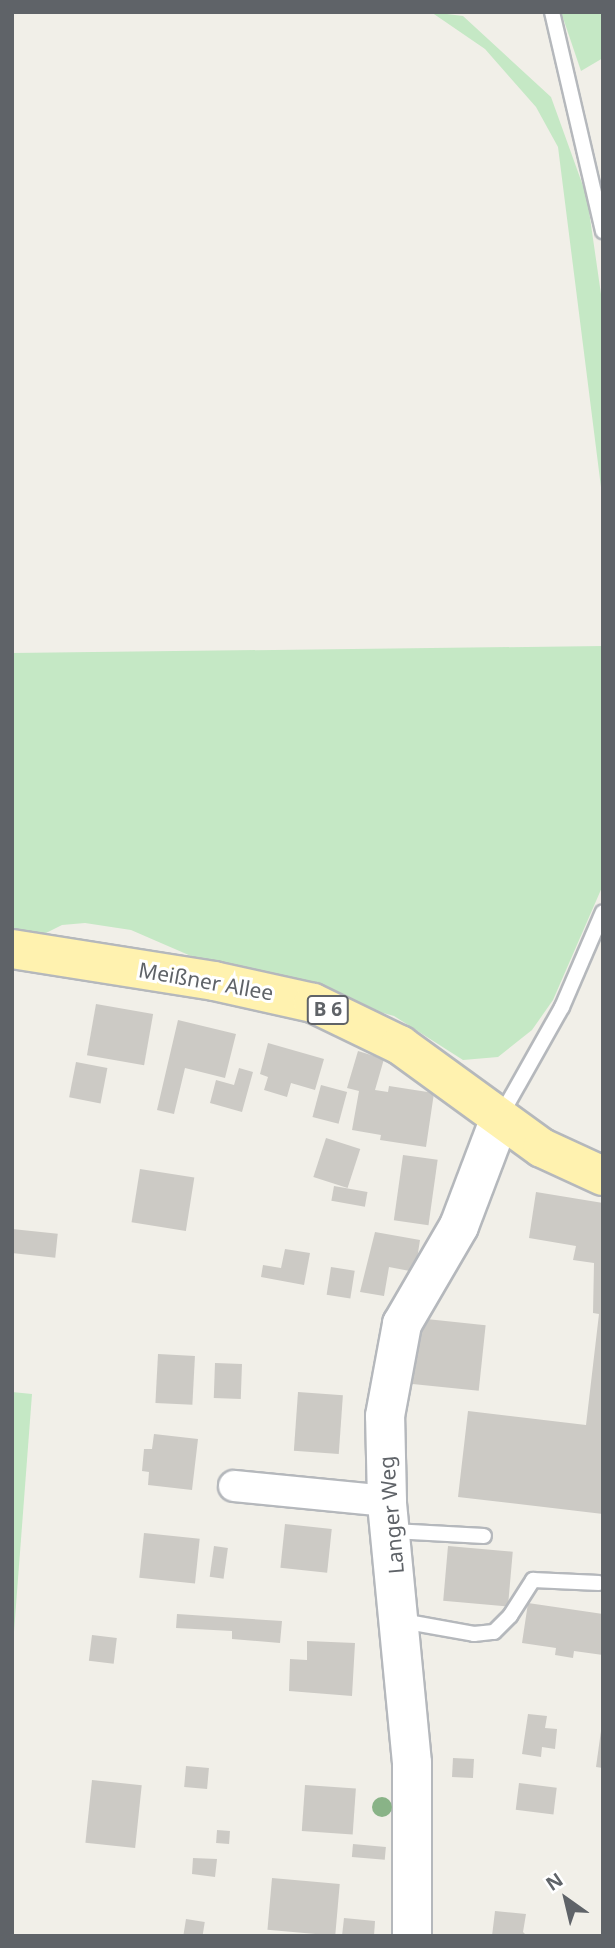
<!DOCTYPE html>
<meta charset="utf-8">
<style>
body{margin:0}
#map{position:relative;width:615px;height:1948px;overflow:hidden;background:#f1efe8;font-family:"Noto Sans",sans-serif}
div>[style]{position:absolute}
.green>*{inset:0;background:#c5e8c5}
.building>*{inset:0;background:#cccac5;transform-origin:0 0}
.roads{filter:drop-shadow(2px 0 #b5b8bc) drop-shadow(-2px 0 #b5b8bc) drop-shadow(0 2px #b5b8bc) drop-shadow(0 -2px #b5b8bc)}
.lane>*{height:14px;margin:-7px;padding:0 7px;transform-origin:7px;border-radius:7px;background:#fff}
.street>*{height:30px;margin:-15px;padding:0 15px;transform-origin:15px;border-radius:15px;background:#fff}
.secondary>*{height:38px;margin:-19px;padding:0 19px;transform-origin:19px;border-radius:19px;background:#fff}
.primary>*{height:38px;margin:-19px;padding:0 19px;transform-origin:19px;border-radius:19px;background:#fff2af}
.trees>*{width:20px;height:20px;margin:-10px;border-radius:50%;background:#89b387}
span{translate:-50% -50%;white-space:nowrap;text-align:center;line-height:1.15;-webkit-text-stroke:6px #fff;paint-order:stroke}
.shield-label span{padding:2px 5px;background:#fff;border:2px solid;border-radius:5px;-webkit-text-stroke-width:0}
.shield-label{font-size:19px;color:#5f6368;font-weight:700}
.street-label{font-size:21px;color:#5f6368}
.frame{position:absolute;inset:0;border:14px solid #5f6368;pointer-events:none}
.north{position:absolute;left:531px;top:1864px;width:70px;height:70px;-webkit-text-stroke:5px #fff;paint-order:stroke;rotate:326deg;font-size:19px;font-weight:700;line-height:28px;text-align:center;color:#5f6368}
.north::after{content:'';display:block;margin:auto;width:24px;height:32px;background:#5f6368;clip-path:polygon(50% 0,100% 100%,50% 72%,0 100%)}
</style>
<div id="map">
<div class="green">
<i style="clip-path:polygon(431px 12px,463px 16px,551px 97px,587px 197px,603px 308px,603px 503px,558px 147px,536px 107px,485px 49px)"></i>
<i style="clip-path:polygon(561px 12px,603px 12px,603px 58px,581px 71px)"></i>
<i style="clip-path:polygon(603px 646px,603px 885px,553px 1000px,532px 1030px,498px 1057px,463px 1060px,394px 1016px,214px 966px,131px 930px,85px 923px,62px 925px,44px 934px,12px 929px,12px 653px)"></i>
<i style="clip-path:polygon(12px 1392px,32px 1394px,12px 1658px)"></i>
</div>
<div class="building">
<i style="left:96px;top:1004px;width:58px;height:52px;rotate:10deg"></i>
<i style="clip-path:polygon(178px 1020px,236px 1034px,225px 1078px,185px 1068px,174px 1114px,157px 1110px)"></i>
<i style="clip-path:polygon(268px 1043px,324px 1059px,315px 1090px,291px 1083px,287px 1097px,264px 1090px,268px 1077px,260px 1074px)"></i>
<i style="clip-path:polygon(358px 1051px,384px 1059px,375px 1090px,388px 1092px,389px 1086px,434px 1093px,426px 1147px,380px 1140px,381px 1135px,352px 1130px,359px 1091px,347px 1088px)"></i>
<i style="left:76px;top:1062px;width:32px;height:36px;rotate:11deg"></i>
<i style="clip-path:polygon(239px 1068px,253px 1072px,242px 1112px,210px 1103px,216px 1080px,234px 1085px)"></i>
<i style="left:321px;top:1085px;width:27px;height:33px;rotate:15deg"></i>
<i style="left:326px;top:1138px;width:36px;height:41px;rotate:18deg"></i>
<i style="left:403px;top:1155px;width:35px;height:66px;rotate:8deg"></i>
<i style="left:140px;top:1169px;width:55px;height:54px;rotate:9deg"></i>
<i style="left:334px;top:1186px;width:34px;height:15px;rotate:10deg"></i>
<i style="clip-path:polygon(536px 1192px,603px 1203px,603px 1514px,458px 1497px,468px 1411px,586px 1425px,599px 1314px,593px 1313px,594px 1263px,573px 1260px,576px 1246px,529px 1238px)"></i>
<i style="left:12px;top:1229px;width:46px;height:24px;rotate:6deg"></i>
<i style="clip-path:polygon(375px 1232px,420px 1240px,415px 1272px,389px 1267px,384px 1296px,360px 1292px)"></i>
<i style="clip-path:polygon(285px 1249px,310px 1253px,304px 1285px,261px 1277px,263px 1265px,281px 1268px)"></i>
<i style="left:331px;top:1267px;width:24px;height:28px;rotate:9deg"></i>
<i style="left:417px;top:1318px;width:69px;height:66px;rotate:6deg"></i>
<i style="left:158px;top:1354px;width:37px;height:49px;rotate:3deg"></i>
<i style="left:215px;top:1363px;width:27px;height:35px;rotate:2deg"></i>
<i style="left:298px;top:1392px;width:45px;height:59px;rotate:4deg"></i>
<i style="clip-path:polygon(154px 1434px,198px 1439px,192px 1490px,148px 1485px,149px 1472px,142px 1471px,144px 1449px,152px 1449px)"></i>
<i style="left:285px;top:1524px;width:47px;height:44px;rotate:6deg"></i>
<i style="left:144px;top:1533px;width:56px;height:45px;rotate:6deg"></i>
<i style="left:214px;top:1546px;width:14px;height:31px;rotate:8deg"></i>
<i style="left:448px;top:1546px;width:65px;height:55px;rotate:5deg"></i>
<i style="clip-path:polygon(528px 1603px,603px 1614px,603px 1655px,574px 1651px,573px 1658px,555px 1655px,556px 1648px,522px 1643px)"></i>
<i style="clip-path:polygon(177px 1614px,282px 1621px,280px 1643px,232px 1639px,232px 1631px,176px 1628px)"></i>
<i style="left:92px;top:1635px;width:25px;height:26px;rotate:7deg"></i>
<i style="clip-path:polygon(307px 1641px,355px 1643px,352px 1696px,289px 1691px,290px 1659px,307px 1660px)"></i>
<i style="clip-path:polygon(528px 1714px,547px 1716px,545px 1728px,557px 1729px,555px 1749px,542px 1747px,541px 1757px,522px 1754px)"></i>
<i style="clip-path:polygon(601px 1731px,603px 1731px,603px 1768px,596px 1767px)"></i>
<i style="left:453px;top:1758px;width:21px;height:19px;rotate:3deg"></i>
<i style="left:186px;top:1766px;width:23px;height:21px;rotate:5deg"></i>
<i style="left:92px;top:1780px;width:50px;height:63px;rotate:6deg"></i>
<i style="left:519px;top:1783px;width:38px;height:27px;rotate:7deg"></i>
<i style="left:305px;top:1785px;width:51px;height:46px;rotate:4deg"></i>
<i style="left:217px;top:1830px;width:13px;height:13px;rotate:4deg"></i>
<i style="left:353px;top:1844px;width:33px;height:13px;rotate:5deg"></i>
<i style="clip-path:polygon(193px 1858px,217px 1859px,215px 1877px,192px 1874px)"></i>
<i style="left:272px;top:1878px;width:68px;height:52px;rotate:5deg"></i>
<i style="clip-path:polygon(495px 1911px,526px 1914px,523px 1932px,527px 1936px,492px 1936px)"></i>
<i style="clip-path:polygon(344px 1918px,375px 1921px,374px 1936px,342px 1936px)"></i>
<i style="left:186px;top:1919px;width:19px;height:16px;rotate:9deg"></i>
</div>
<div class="roads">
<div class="lane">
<i style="left:552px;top:12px;width:225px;rotate:76.9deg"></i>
<i style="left:500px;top:1117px;width:126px;rotate:-60.6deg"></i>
<i style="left:562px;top:1007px;width:103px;rotate:-66.7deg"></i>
<i style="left:393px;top:1531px;width:91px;rotate:3.1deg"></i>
<i style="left:402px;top:1621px;width:73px;rotate:10.2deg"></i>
<i style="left:474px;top:1634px;width:20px;rotate:-6deg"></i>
<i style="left:494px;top:1632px;width:23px;rotate:-45deg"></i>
<i style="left:510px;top:1616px;width:43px;rotate:-57.4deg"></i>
<i style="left:533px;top:1580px;width:66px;rotate:2.6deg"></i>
</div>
<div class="street">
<i style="left:234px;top:1486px;width:154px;rotate:5.6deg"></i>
</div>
<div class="secondary">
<i style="left:412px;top:1936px;width:173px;rotate:-90deg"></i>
<i style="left:412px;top:1763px;width:263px;rotate:-95.5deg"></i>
<i style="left:387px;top:1501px;width:85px;rotate:-91.3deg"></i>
<i style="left:385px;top:1416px;width:94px;rotate:-79.5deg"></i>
<i style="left:402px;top:1324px;width:113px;rotate:-59.8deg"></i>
<i style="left:459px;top:1226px;width:116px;rotate:-69.2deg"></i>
</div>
<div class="primary">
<i style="left:12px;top:949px;width:205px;rotate:9deg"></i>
<i style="left:214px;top:981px;width:101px;rotate:12.5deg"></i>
<i style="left:313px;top:1003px;width:97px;rotate:25.8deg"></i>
<i style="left:400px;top:1045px;width:175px;rotate:36deg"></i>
<i style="left:542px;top:1148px;width:67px;rotate:24.7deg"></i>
</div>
</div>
<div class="trees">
<i style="left:382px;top:1807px"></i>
</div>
<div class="shield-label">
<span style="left:328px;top:1010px">B 6</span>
</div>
<div class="street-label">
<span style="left:206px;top:981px;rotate:10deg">Meißner Allee</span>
<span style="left:391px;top:1515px;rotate:-95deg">Langer Weg</span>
</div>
<div class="frame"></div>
<div class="north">N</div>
</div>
